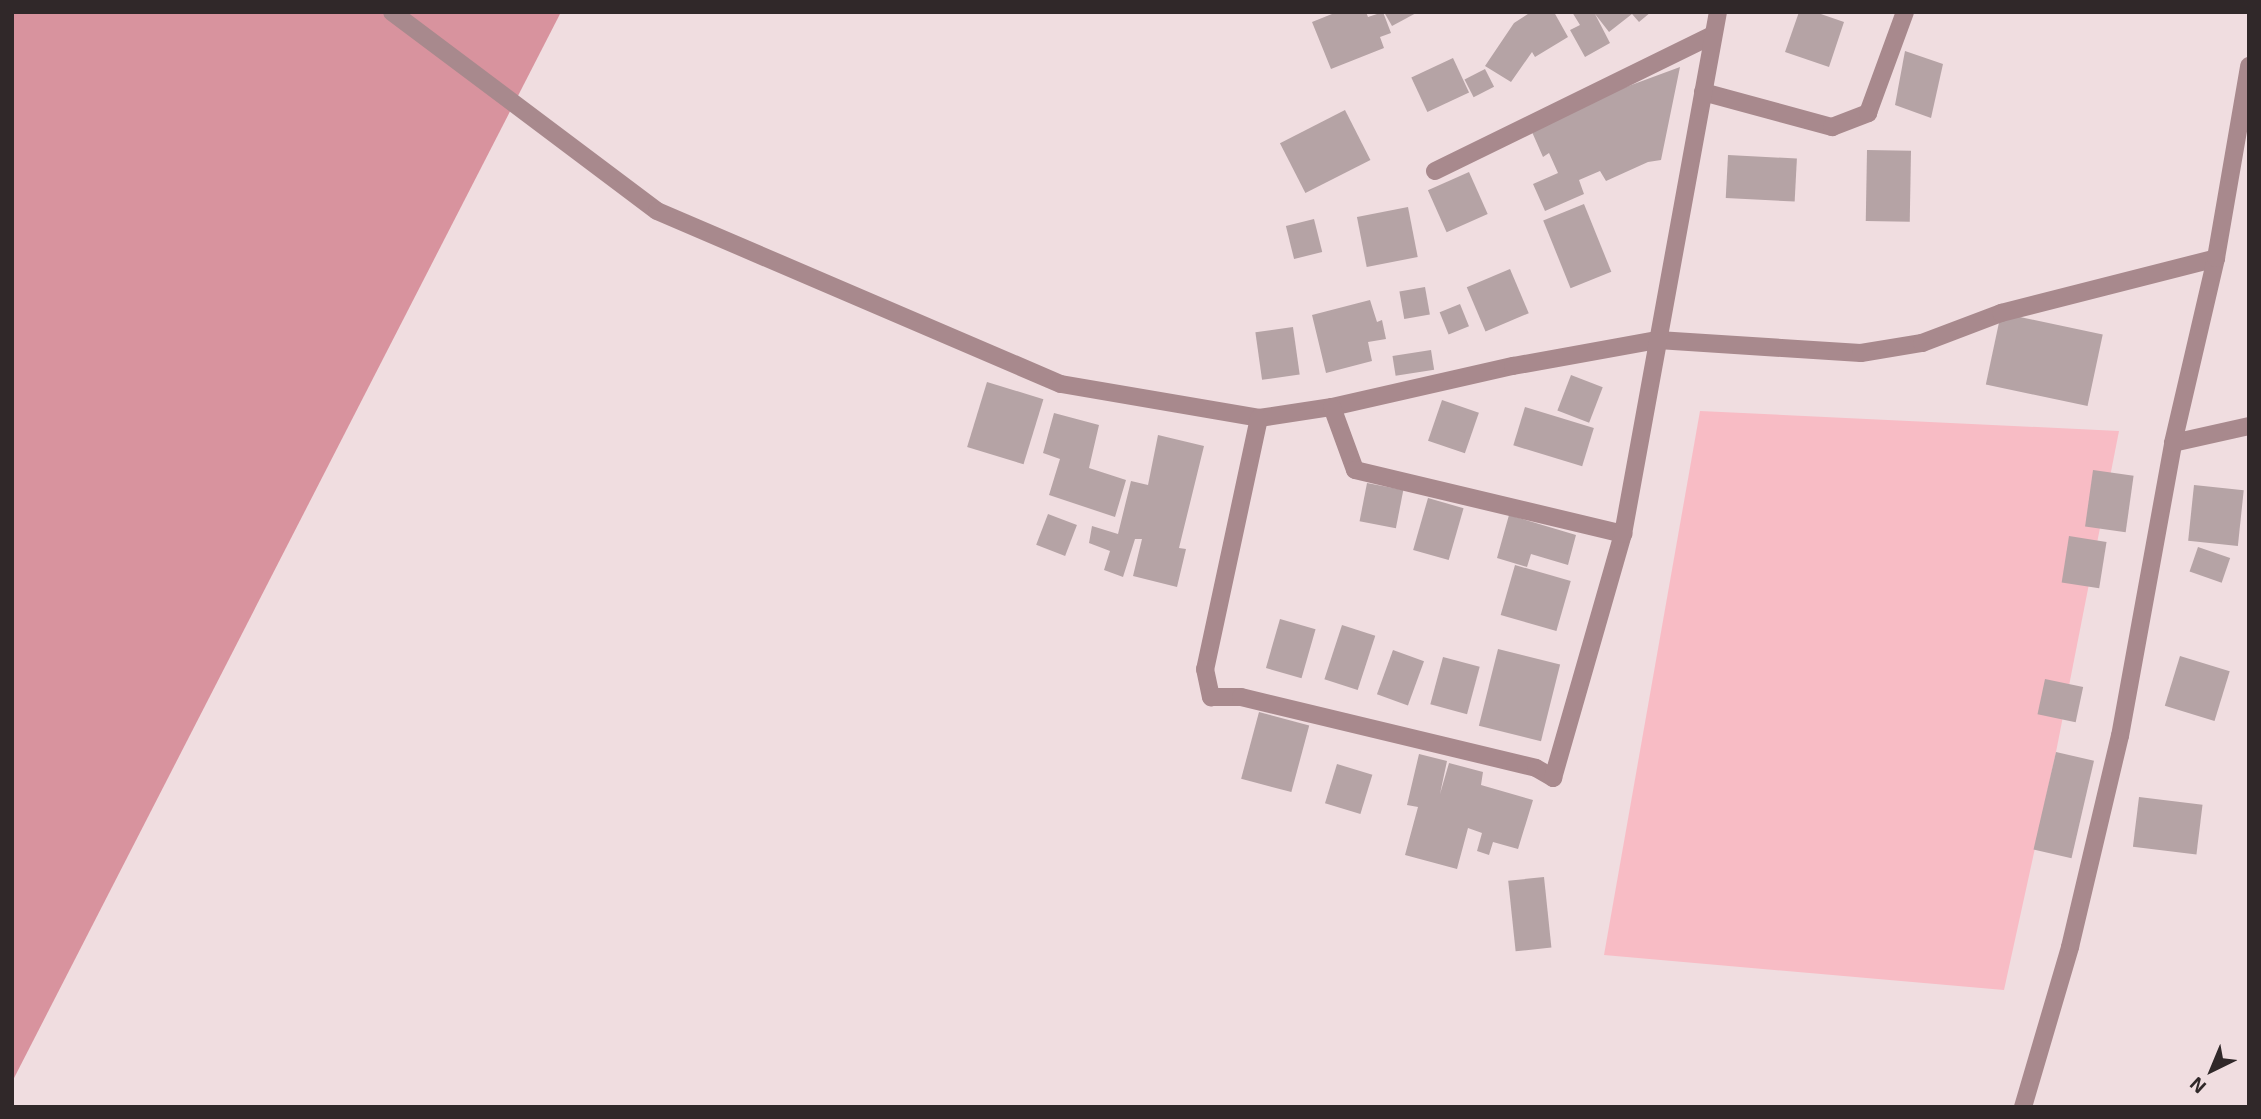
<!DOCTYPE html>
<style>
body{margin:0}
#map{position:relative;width:2261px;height:1119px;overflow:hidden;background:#f0dde0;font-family:"Exo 2",sans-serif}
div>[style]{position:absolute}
.green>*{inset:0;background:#f8bcc5}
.forest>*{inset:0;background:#d8939e}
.building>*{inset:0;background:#b5a3a5;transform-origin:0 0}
.minor>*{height:18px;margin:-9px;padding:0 9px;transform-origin:9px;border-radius:9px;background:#a8898d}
.tertiary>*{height:18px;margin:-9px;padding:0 9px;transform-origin:9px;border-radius:9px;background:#a8898d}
span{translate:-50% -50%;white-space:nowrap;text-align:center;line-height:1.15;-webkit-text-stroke:5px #f0dde0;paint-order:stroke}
.frame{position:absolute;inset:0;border:14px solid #302829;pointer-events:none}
.north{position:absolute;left:2177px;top:1035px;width:70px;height:70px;-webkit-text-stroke:5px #f0dde0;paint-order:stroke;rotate:223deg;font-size:19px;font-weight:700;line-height:28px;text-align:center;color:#302829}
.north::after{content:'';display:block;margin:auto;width:24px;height:32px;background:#302829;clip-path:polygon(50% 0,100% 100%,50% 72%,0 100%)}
</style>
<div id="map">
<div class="green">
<i style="clip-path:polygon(1700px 411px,2119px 431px,2056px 752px,2004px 990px,1604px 955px)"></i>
</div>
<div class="forest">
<i style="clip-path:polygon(12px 12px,561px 12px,12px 1082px)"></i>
</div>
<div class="building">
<i style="clip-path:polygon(1337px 12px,1366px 12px,1368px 17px,1383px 12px,1391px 33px,1380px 37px,1384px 48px,1331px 69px,1312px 22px)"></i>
<i style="clip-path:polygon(1384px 12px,1418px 12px,1392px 26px)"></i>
<i style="clip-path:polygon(1531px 12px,1554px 12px,1568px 37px,1535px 57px,1532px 52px,1511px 82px,1485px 66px,1514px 23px)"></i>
<i style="clip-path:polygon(1572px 12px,1651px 12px,1639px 22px,1632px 14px,1609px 32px,1595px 14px,1610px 43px,1585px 57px,1570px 30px,1580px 25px)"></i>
<i style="clip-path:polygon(1799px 12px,1815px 12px,1844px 22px,1829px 67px,1785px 52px)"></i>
<i style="clip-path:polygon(1905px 51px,1943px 64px,1931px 118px,1895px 105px)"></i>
<i style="left:1453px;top:58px;width:38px;height:46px;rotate:65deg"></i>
<i style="clip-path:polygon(1680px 67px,1661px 160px,1648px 162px,1606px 181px,1600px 171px,1579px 180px,1584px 194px,1545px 211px,1533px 184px,1558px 173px,1549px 153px,1543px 157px,1532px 132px,1615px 91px)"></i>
<i style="left:1485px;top:69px;width:20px;height:23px;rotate:63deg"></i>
<i style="left:1345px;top:110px;width:56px;height:73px;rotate:63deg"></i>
<i style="left:1867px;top:150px;width:44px;height:71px;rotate:1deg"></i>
<i style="left:1728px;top:155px;width:69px;height:43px;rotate:3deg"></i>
<i style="left:1469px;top:172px;width:46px;height:45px;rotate:66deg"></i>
<i style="left:1584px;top:204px;width:73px;height:44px;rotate:68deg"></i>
<i style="left:1408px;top:207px;width:51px;height:52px;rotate:79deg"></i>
<i style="left:1314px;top:219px;width:34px;height:29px;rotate:76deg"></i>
<i style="left:1510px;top:269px;width:48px;height:47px;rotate:67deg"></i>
<i style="left:1425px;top:287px;width:28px;height:26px;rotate:80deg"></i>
<i style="clip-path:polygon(1370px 300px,1377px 322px,1382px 320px,1386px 339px,1368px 342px,1372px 361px,1326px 373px,1312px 315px)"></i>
<i style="left:1460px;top:304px;width:24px;height:22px;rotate:68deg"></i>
<i style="left:2001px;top:313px;width:104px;height:73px;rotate:12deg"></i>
<i style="left:1293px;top:327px;width:48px;height:38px;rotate:82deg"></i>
<i style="left:1431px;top:350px;width:20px;height:39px;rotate:81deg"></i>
<i style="left:1571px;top:375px;width:34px;height:38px;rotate:21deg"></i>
<i style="left:987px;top:382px;width:59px;height:68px;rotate:17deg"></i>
<i style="left:1442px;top:400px;width:39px;height:43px;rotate:19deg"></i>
<i style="left:1525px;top:407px;width:72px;height:40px;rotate:17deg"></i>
<i style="clip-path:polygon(1054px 413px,1099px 425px,1089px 468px,1126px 480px,1115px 517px,1049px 495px,1060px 459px,1043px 453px)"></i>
<i style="clip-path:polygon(1158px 435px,1204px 446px,1179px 548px,1186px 549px,1177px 587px,1133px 576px,1142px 539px,1135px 539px,1123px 577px,1104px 570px,1110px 551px,1089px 543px,1092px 526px,1118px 534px,1131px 481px,1148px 485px)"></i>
<i style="left:2093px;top:470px;width:41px;height:57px;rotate:8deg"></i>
<i style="left:1367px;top:483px;width:37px;height:39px;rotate:11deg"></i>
<i style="left:2194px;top:485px;width:50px;height:56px;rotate:6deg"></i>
<i style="left:1428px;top:498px;width:37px;height:54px;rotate:16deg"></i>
<i style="left:1048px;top:514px;width:31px;height:33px;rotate:21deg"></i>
<i style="clip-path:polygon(1509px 515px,1576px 535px,1568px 565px,1531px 554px,1527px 567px,1497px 558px)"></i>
<i style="left:2069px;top:536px;width:38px;height:47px;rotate:9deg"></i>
<i style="left:2198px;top:547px;width:34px;height:26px;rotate:19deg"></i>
<i style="left:1515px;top:565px;width:58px;height:52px;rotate:16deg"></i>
<i style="left:1280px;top:619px;width:37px;height:51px;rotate:16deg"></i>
<i style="left:1342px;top:625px;width:35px;height:57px;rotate:18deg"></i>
<i style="left:1498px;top:649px;width:64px;height:79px;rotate:14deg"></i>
<i style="left:1393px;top:650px;width:33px;height:47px;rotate:20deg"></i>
<i style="left:2180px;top:656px;width:52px;height:52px;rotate:17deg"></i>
<i style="left:1443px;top:657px;width:38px;height:49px;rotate:15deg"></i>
<i style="left:2045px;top:679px;width:39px;height:36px;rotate:12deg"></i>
<i style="left:1259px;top:712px;width:52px;height:69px;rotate:15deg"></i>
<i style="left:2056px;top:752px;width:39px;height:100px;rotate:13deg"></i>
<i style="clip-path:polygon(1419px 754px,1447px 761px,1440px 794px,1449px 763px,1483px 772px,1481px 785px,1533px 800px,1518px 849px,1493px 842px,1489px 855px,1477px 851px,1482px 833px,1468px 828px,1457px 869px,1405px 855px,1418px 807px,1407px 805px)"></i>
<i style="left:1337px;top:764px;width:37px;height:41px;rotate:17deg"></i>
<i style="left:2139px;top:797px;width:64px;height:50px;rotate:7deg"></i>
<i style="left:1544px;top:877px;width:71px;height:36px;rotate:84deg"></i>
</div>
<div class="minor">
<i style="left:392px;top:12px;width:331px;rotate:36.9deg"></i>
<i style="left:657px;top:211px;width:439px;rotate:23.2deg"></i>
<i style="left:1061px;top:384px;width:201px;rotate:9.7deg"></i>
<i style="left:1259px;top:418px;width:74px;rotate:-8.6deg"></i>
<i style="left:1332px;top:407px;width:186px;rotate:-12.8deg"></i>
<i style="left:1513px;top:366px;width:147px;rotate:-10.2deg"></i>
<i style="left:1658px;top:340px;width:203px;rotate:3.7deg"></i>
<i style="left:1861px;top:353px;width:62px;rotate:-9.3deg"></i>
<i style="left:1922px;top:343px;width:85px;rotate:-20.8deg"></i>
<i style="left:2001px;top:313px;width:222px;rotate:-14.3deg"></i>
<i style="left:1703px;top:92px;width:134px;rotate:15.2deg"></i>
<i style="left:1832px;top:127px;width:39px;rotate:-21deg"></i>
<i style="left:1868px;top:113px;width:108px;rotate:-69.9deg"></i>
<i style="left:1435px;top:171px;width:309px;rotate:-26.1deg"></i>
<i style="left:1332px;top:407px;width:67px;rotate:69.9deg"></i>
<i style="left:1355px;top:470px;width:276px;rotate:13.4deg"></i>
<i style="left:1259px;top:418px;width:257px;rotate:102.1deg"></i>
<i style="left:1205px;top:669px;width:29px;rotate:78deg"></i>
<i style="left:1211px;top:697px;width:30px"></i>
<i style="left:1241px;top:697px;width:303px;rotate:13.5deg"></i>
<i style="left:1536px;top:768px;width:20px;rotate:30deg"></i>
<i style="left:1553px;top:778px;width:254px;rotate:-74deg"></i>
<i style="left:1623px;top:534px;width:531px;rotate:-79.69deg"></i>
<i style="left:2173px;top:443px;width:78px;rotate:-12.6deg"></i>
</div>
<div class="tertiary">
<i style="left:2023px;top:1107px;width:167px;rotate:-73.6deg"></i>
<i style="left:2070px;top:947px;width:217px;rotate:-76.7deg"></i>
<i style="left:2120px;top:736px;width:298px;rotate:-79.7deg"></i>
<i style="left:2173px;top:443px;width:190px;rotate:-76.9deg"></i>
<i style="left:2216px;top:258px;width:195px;rotate:-80.2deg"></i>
</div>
<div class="frame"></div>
<div class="north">N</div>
</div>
